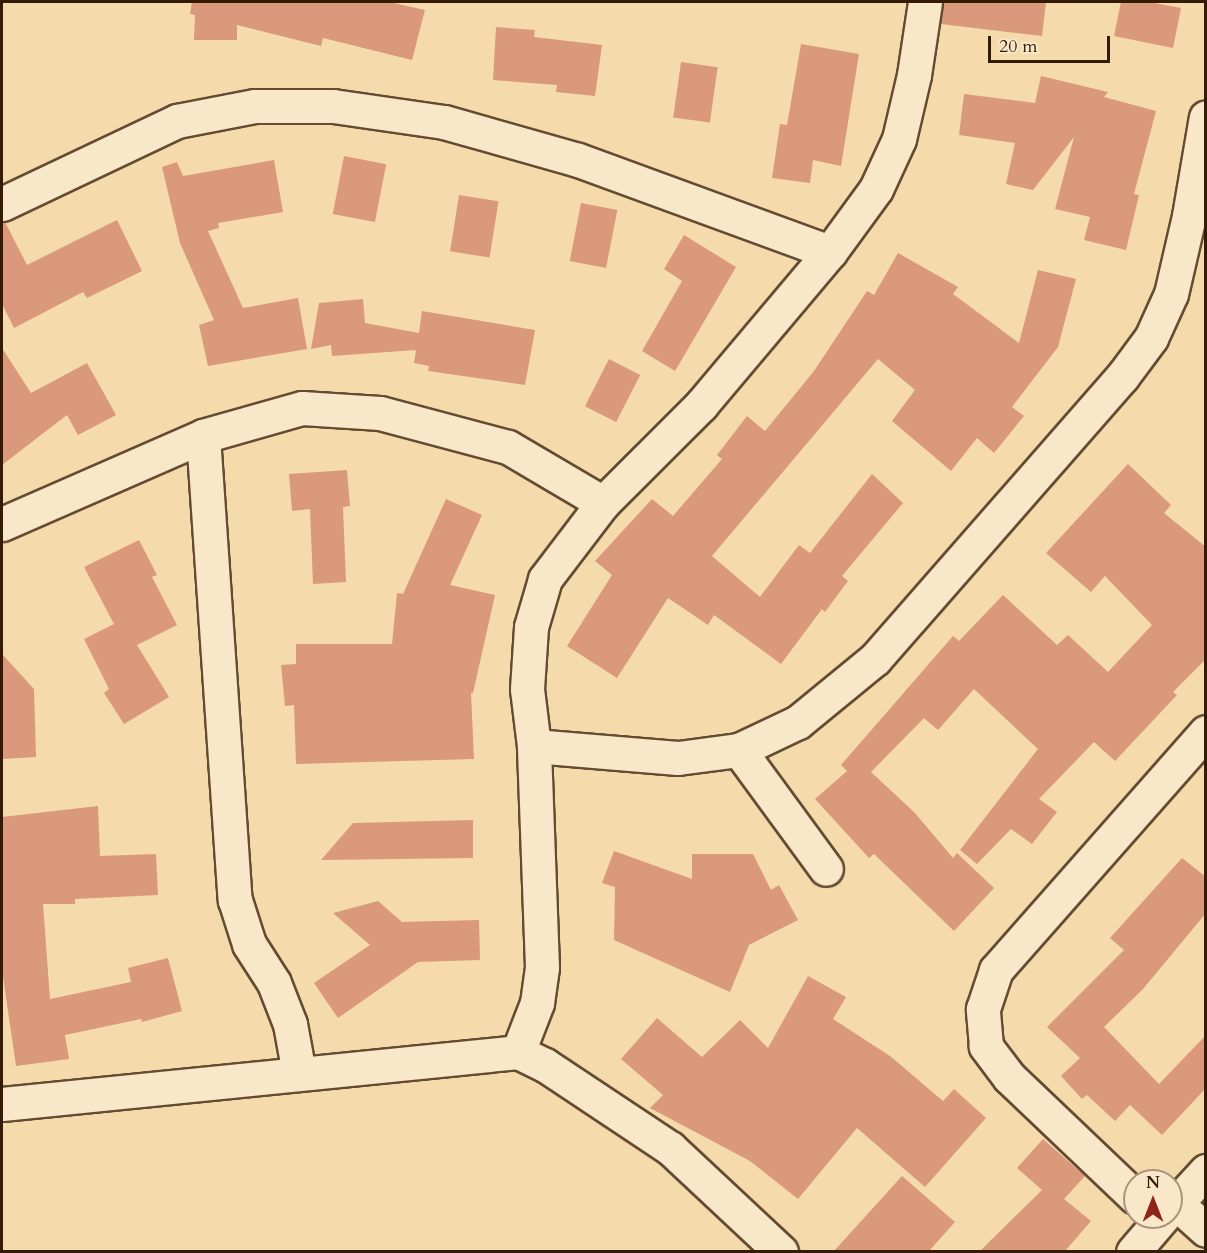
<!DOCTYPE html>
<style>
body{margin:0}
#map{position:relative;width:1207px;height:1253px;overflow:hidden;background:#f5daac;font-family:Cardo,serif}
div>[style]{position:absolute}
.building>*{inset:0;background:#da997b;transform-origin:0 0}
.roads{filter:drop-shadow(2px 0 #644b31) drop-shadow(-2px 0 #644b31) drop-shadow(0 2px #644b31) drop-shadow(0 -2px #644b31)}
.minor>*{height:33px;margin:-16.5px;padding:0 16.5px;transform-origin:16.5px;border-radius:16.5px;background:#f8e7c9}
span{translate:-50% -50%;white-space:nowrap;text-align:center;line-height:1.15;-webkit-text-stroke:5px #f8e7c9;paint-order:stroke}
.frame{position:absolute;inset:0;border:3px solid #341b08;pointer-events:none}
.north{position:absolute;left:1123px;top:1169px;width:60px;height:60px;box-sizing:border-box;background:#f8e7c9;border:2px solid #aa957c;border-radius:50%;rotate:0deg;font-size:16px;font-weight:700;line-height:24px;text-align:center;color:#341b08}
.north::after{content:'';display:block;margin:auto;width:21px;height:27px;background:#8f2418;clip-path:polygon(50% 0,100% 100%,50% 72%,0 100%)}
.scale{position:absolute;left:988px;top:36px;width:122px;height:27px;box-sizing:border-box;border:3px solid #341b08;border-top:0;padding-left:8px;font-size:18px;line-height:21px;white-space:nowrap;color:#341b08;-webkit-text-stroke:4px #f8e7c9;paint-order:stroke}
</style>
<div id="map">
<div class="building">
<i style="clip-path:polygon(192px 2px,389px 2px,425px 10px,412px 60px,323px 38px,321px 46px,237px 25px,237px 40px,194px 40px,195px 15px,190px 14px)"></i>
<i style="clip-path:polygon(943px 2px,1046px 2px,1042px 36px,941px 24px)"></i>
<i style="clip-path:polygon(1121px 2px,1149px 2px,1181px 8px,1173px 48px,1114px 36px)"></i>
<i style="clip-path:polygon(496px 27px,535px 30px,534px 37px,602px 45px,595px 96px,556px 92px,557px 85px,493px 80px)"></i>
<i style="clip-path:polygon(801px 44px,859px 54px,841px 166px,813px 160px,810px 183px,772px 178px,780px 124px,787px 125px)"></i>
<i style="left:681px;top:62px;width:37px;height:56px;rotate:8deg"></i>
<i style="clip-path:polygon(1041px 76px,1108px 92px,1104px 97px,1156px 111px,1134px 194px,1139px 195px,1126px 250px,1084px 240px,1090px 217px,1055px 209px,1074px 137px,1033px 190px,1006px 184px,1015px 143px,959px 135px,964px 94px,1035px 103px)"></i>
<i style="left:344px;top:156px;width:43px;height:59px;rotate:11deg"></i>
<i style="clip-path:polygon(274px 160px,283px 212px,218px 223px,219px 228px,208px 231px,243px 308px,298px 298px,307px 349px,208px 366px,199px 325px,214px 320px,180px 243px,162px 167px,177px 162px,183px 176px)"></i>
<i style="left:459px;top:195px;width:40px;height:57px;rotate:9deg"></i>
<i style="left:581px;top:203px;width:37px;height:59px;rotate:11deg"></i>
<i style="clip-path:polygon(117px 220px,142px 271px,87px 298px,83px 292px,14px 328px,2px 304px,2px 223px,5px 222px,27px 265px)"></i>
<i style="clip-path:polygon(684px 235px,736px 267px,675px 371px,642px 351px,682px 281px,664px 269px)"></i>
<i style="clip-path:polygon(898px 253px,958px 287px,953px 294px,1019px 343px,1038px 270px,1076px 279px,1058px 347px,1012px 407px,1024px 416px,994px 453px,977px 438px,951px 471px,892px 421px,915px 390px,878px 359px,712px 556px,760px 597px,799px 545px,810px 553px,872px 474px,903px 503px,842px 576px,848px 581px,825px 612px,822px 609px,781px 664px,714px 615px,708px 625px,668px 598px,617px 678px,567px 646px,612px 575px,595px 561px,652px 499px,673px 516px,722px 459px,717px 455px,747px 416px,765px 431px,814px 371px,867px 291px,874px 295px)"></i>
<i style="clip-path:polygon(363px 299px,365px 323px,419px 333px,422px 311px,535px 330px,525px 385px,428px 371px,429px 366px,414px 363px,416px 350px,332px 356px,331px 345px,311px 349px,319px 303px)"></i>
<i style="clip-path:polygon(2px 348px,31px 393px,87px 363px,116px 415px,78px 435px,67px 415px,2px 465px)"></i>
<i style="left:609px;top:359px;width:35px;height:53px;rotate:27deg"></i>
<i style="clip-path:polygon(1128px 464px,1171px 505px,1164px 513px,1206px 547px,1206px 659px,1173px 692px,1177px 695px,1115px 761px,1094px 742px,1039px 799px,1057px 812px,1032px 844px,1011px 829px,977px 864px,960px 850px,1038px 749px,974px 689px,938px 730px,924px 718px,871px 772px,914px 812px,953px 858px,957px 853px,994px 888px,954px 931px,874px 854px,869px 858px,815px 799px,847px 771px,841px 765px,953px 636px,959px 641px,1003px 595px,1057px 645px,1068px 635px,1108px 672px,1152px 625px,1105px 576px,1091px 592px,1046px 553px)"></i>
<i style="clip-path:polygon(347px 470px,350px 506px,343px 507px,346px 582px,313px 584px,310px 509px,292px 511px,289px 474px)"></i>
<i style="clip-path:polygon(446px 499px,482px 515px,450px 585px,495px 595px,473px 693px,471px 693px,474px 759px,296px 764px,294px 705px,285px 706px,281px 665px,296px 664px,296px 644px,392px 644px,397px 593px,403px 594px)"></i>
<i style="clip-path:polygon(139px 540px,157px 575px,152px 577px,177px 625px,137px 645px,169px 697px,124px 724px,104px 693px,109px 689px,84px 639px,114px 624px,84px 567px)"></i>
<i style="clip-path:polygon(2px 654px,34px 689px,36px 757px,2px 759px)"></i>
<i style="clip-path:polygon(98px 806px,100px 856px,156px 854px,158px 895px,75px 899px,75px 904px,43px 904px,50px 999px,131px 982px,128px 968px,168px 958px,182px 1011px,142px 1022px,141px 1019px,65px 1035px,69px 1059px,16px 1066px,2px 970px,2px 817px)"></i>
<i style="clip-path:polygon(473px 820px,473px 858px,321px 860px,353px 823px)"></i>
<i style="clip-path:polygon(614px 851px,692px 879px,692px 854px,753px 854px,771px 890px,779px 885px,798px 920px,749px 945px,730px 992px,614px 940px,615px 887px,602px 883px)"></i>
<i style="clip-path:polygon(1182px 858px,1206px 877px,1206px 913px,1143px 989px,1104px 1027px,1159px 1084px,1206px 1035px,1206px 1088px,1162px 1135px,1130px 1105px,1115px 1121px,1087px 1095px,1082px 1099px,1061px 1076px,1080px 1058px,1047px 1027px,1124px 950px,1110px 938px)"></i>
<i style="clip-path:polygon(378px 901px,402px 922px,479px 920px,480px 960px,418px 962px,338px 1018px,314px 983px,370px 945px,333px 913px)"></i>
<i style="clip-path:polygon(808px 976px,846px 997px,833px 1019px,890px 1056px,943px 1101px,954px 1089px,986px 1118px,925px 1187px,857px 1128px,798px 1199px,750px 1161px,650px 1108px,663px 1095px,621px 1059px,657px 1018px,702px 1057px,740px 1020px,768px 1048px)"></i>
<i style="clip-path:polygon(1043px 1139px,1085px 1176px,1064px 1199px,1091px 1221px,1065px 1251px,980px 1251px,1042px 1190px,1017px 1168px)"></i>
<i style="clip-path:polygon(902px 1176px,955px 1222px,929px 1251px,834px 1251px)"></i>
</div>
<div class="roads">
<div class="minor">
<i style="left:2px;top:204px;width:194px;rotate:-25.4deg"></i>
<i style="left:177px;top:121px;width:79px;rotate:-10.9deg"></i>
<i style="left:255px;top:106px;width:78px"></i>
<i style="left:333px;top:106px;width:112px;rotate:8.2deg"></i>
<i style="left:444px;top:122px;width:139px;rotate:15.8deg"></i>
<i style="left:578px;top:160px;width:268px;rotate:20.1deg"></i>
<i style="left:203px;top:436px;width:465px;rotate:86.1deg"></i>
<i style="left:235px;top:900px;width:46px;rotate:72.3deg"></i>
<i style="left:249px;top:944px;width:46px;rotate:57.3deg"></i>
<i style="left:274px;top:983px;width:44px;rotate:68.7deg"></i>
<i style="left:290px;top:1024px;width:50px;rotate:79.6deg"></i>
<i style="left:2px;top:524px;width:219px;rotate:-23.6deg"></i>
<i style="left:203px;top:436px;width:103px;rotate:-15.8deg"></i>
<i style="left:302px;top:408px;width:78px;rotate:3.7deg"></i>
<i style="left:380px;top:413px;width:132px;rotate:14.9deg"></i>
<i style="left:508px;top:447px;width:110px;rotate:30.5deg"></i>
<i style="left:534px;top:746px;width:144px;rotate:4.8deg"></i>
<i style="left:678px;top:758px;width:62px;rotate:-7.5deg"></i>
<i style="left:739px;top:750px;width:65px;rotate:-25.4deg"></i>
<i style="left:798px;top:722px;width:99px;rotate:-39.3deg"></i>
<i style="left:875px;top:659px;width:375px;rotate:-48.8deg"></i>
<i style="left:1122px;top:377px;width:49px;rotate:-53.4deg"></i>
<i style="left:1151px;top:338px;width:48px;rotate:-65.6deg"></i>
<i style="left:1171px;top:294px;width:80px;rotate:-77deg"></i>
<i style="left:1189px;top:216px;width:100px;rotate:-80.3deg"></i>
<i style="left:739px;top:750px;width:147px;rotate:53.8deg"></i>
<i style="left:518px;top:1052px;width:53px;rotate:-68.8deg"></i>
<i style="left:537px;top:1003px;width:36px;rotate:-82deg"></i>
<i style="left:542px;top:967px;width:221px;rotate:-92.1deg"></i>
<i style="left:534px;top:746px;width:57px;rotate:-97deg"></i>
<i style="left:527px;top:689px;width:62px;rotate:-86.3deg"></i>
<i style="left:531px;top:627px;width:50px;rotate:-73.7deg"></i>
<i style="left:545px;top:579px;width:96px;rotate:-52.7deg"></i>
<i style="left:603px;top:503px;width:139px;rotate:-45deg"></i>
<i style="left:701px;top:405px;width:200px;rotate:-49.9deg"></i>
<i style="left:830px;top:252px;width:78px;rotate:-53.9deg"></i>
<i style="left:876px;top:189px;width:55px;rotate:-65.3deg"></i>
<i style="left:899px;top:139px;width:66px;rotate:-76.8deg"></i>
<i style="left:914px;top:75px;width:74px;rotate:-81.4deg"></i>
<i style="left:2px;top:1104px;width:519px;rotate:-5.75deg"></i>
<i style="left:518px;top:1052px;width:30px;rotate:26deg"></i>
<i style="left:545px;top:1065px;width:150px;rotate:33.6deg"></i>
<i style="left:670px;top:1148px;width:152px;rotate:43.1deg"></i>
<i style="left:1135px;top:1197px;width:174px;rotate:-136.4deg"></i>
<i style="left:1009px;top:1077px;width:39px;rotate:-127deg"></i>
<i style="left:986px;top:1046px;width:37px;rotate:-95deg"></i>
<i style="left:983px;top:1009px;width:41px;rotate:-71.6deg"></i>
<i style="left:996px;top:970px;width:317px;rotate:-48.6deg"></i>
<i style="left:1176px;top:1203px;width:40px;rotate:42deg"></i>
<i style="left:1171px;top:1209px;width:52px;rotate:-47.4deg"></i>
<i style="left:1133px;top:1252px;width:46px;rotate:-49.4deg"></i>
</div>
</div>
<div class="frame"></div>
<div class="north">N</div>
<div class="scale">20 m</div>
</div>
